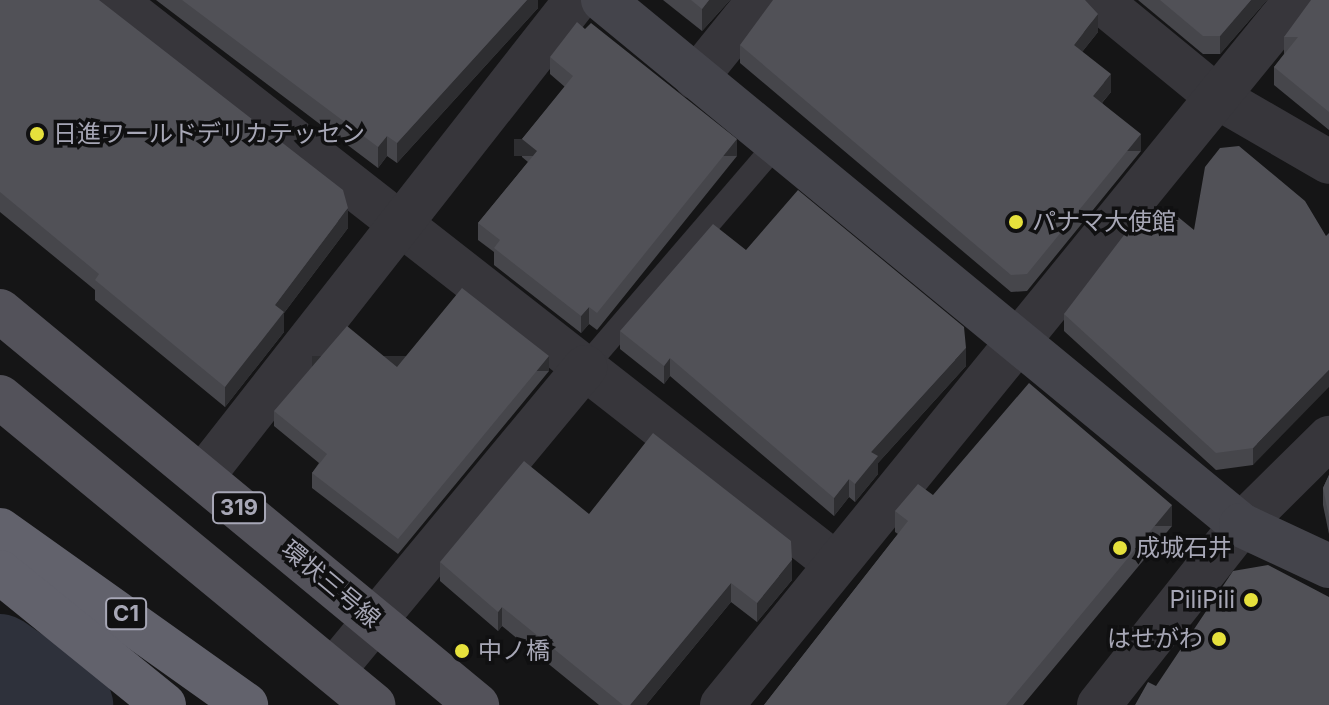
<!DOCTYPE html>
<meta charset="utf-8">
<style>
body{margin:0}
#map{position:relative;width:1329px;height:705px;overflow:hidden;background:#151516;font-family:Inter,"Noto Sans JP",sans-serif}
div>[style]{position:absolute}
.river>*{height:82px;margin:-41px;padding:0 41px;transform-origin:41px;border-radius:41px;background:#2e313b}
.lane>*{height:24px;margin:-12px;padding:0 12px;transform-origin:12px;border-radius:12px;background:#37363b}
.street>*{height:44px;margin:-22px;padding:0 22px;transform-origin:22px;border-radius:22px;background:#37363b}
.secondary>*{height:44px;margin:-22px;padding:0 22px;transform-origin:22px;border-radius:22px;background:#44444b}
.primary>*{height:44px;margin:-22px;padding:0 22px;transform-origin:22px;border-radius:22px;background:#53525a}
.highway>*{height:44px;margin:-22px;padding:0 22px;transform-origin:22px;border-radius:22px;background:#62626c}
.wall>*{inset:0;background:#46464b}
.shaded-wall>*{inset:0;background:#2e2e31;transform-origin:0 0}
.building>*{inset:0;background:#515157}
.dots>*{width:22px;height:22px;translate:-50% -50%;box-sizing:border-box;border:4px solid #101011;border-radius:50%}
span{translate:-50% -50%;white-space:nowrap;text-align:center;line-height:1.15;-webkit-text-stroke:7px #101011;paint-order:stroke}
.shield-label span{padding:2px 6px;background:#101011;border:2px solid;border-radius:6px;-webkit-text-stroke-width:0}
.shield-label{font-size:22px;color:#a7a7b6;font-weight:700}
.poi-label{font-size:24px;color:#a7a7b6}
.left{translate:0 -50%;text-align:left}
.right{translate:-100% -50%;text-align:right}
.street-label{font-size:24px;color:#a7a7b6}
</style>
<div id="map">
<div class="river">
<i style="left:0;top:655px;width:88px;rotate:34.8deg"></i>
</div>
<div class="lane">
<i style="left:585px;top:367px;width:294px;rotate:-49.3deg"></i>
</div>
<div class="street">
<i style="left:114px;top:0;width:916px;rotate:38deg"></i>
<i style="left:1099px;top:0;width:153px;rotate:39.4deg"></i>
<i style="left:1217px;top:97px;width:129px;rotate:30.1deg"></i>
<i style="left:696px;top:78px;width:100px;rotate:-51.1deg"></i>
<i style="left:202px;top:477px;width:606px;rotate:-51.9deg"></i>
<i style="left:333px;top:671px;width:395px;rotate:-50.3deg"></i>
<i style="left:722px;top:705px;width:909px;rotate:-50.85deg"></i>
<i style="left:1099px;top:705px;width:229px;rotate:-51.7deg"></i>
<i style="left:1241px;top:525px;width:124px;rotate:-44.7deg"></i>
</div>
<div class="secondary">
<i style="left:603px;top:0;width:826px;rotate:39.45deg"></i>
<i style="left:1241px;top:525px;width:97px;rotate:25deg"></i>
</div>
<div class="primary">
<i style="left:0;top:311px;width:619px;rotate:39.56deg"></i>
<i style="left:0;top:397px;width:484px;rotate:39.5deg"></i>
</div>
<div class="highway">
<i style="left:0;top:530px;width:302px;rotate:35.4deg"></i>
<i style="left:0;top:572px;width:211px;rotate:39deg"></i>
</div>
<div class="wall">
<i style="clip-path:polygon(0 0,348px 228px,284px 313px,284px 332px,225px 407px,95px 300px,95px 290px,0 212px)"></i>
<i style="clip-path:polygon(156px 0,538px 0,538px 8px,397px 163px,387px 156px,378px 168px)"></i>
<i style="clip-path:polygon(663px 0,730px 0,702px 31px)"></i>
<i style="clip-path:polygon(1138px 0,1267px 0,1220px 54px,1203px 54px)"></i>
<i style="clip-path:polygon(1329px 0,1329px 130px,1274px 85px,1274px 67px,1284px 54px,1284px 37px)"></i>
<i style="clip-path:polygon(1098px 32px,1082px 52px,1111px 92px,1102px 103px,1141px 151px,1027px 291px,1011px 292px,740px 63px,740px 45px)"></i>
<i style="clip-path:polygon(550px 57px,737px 156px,597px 330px,589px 324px,581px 333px,494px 265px,494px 252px,478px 240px,478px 223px,528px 162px,522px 157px,522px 139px,565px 87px,550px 74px)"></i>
<i style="clip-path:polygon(1305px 201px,1253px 465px,1216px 470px,1064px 331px,1064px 314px,1158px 228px,1194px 230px)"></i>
<i style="clip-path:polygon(746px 250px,966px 366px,878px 463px,878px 474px,855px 502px,849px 497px,834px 516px,670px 376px,664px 384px,620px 349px,620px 331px)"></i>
<i style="clip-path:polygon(397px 367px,549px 371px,398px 554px,312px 488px,312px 473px,319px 463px,274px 426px,274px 411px)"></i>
<i style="clip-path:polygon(1329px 475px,1329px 534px,1323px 505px,1323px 488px)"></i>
<i style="clip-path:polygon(933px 495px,1172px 526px,1023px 705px,764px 705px,898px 534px,895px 532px,895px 511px)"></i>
<i style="clip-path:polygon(589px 514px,792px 580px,757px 622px,731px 602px,646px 705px,599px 705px,502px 626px,498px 631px,440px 581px,440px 562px)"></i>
</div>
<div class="shaded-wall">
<i style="clip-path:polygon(527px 0,538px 0,538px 8px,397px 163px,397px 143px)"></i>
<i style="clip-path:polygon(709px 0,730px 0,702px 31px,702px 9px)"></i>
<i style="clip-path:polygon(1251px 0,1267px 0,1220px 54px,1220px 36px)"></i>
<i style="clip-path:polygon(1098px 14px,1098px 32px,1074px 62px,1074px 45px)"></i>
<i style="clip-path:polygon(1111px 74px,1111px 92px,1093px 113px,1093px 96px)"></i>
<i style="left:1141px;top:134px;width:17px;height:181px;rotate:90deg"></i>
<i style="clip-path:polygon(387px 136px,387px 156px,378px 168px,378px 147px)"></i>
<i style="left:737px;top:139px;width:17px;height:223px;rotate:90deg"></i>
<i style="clip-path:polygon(348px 208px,348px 228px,284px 313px,284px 332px,225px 407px,225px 387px,275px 305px)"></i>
<i style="clip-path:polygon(589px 307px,589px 324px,581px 333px,581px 316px)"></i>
<i style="clip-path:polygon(966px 348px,966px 366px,878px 463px,878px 474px,855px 502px,855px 484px,871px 452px)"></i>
<i style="left:549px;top:356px;width:15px;height:237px;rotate:90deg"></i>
<i style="clip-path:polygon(670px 358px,670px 376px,664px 384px,664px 366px)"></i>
<i style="clip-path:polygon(1329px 370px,1329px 387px,1253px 465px,1253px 448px)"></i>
<i style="clip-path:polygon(849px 479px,849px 497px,834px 516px,834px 498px)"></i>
<i style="left:1172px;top:505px;width:21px;height:260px;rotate:90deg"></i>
<i style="clip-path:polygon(792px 560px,792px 580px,757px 622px,757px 603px)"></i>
<i style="clip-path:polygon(731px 583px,731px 602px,646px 705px,630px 705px)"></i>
<i style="clip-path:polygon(502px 607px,502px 626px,498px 631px,498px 612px)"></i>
</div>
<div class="building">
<i style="clip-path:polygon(0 0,99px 0,343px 190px,348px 208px,275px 305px,284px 312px,225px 387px,95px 280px,99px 274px,0 192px)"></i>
<i style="clip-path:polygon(182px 0,527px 0,397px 143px,387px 136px,378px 147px)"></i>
<i style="clip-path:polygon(691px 0,709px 0,702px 9px)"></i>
<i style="clip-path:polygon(773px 0,1085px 0,1098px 14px,1074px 45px,1111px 74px,1093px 96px,1141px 134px,1027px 274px,1011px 275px,740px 45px)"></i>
<i style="clip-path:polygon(1160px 0,1251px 0,1220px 36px,1203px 36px)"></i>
<i style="clip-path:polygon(1311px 0,1329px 0,1329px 112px,1274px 67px,1298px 37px,1284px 37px)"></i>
<i style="clip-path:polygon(577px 22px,585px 29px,591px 23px,737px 139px,597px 313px,589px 307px,581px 316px,494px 248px,500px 240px,478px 223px,537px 151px,522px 139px,573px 76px,550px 57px)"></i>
<i style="clip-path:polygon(1239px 146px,1305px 201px,1326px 236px,1329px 233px,1329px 370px,1253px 448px,1216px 453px,1064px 314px,1140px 214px,1158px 228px,1172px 212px,1194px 230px,1205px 167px,1220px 148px)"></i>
<i style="clip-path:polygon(798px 190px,964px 327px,966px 348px,871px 452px,878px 456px,855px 484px,849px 479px,834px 498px,670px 358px,664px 366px,620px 331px,713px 224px,746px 250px)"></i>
<i style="clip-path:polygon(462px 288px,549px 356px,398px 539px,312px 473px,327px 454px,274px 411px,347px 326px,397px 367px)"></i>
<i style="clip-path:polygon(1029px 383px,1172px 505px,1006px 705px,764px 705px,908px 521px,895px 511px,918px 484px,933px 495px)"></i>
<i style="clip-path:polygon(653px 433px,791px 541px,792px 560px,757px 603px,731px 583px,630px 705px,623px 705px,502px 607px,498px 612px,440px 562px,524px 461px,589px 514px)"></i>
<i style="clip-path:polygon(1329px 475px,1329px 517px,1323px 488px)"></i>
<i style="clip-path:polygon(1268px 565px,1329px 597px,1329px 705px,1135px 705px,1148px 682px,1156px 686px,1233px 571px)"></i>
</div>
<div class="dots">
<i style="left:37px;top:134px;background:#e6e13c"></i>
<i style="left:1016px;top:222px;background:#e6e13c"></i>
<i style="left:1120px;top:548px;background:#e6e13c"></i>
<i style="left:1251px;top:600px;background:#e6e13c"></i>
<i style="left:1219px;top:639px;background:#e6e13c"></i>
<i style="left:462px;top:651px;background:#e6e13c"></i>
</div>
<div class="shield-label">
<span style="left:239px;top:508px">319</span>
<span style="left:126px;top:614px">C1</span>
</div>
<div class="poi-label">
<span class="left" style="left:53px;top:134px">日進ワールドデリカテッセン</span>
<span class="left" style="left:1032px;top:222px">パナマ大使館</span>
<span class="left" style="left:1136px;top:548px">成城石井</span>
<span class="right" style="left:1235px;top:600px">PiliPili</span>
<span class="right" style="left:1203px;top:639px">はせがわ</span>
<span class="left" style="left:478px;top:651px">中ノ橋</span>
</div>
<div class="street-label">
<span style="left:331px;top:584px;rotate:40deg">環状三号線</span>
</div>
</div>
